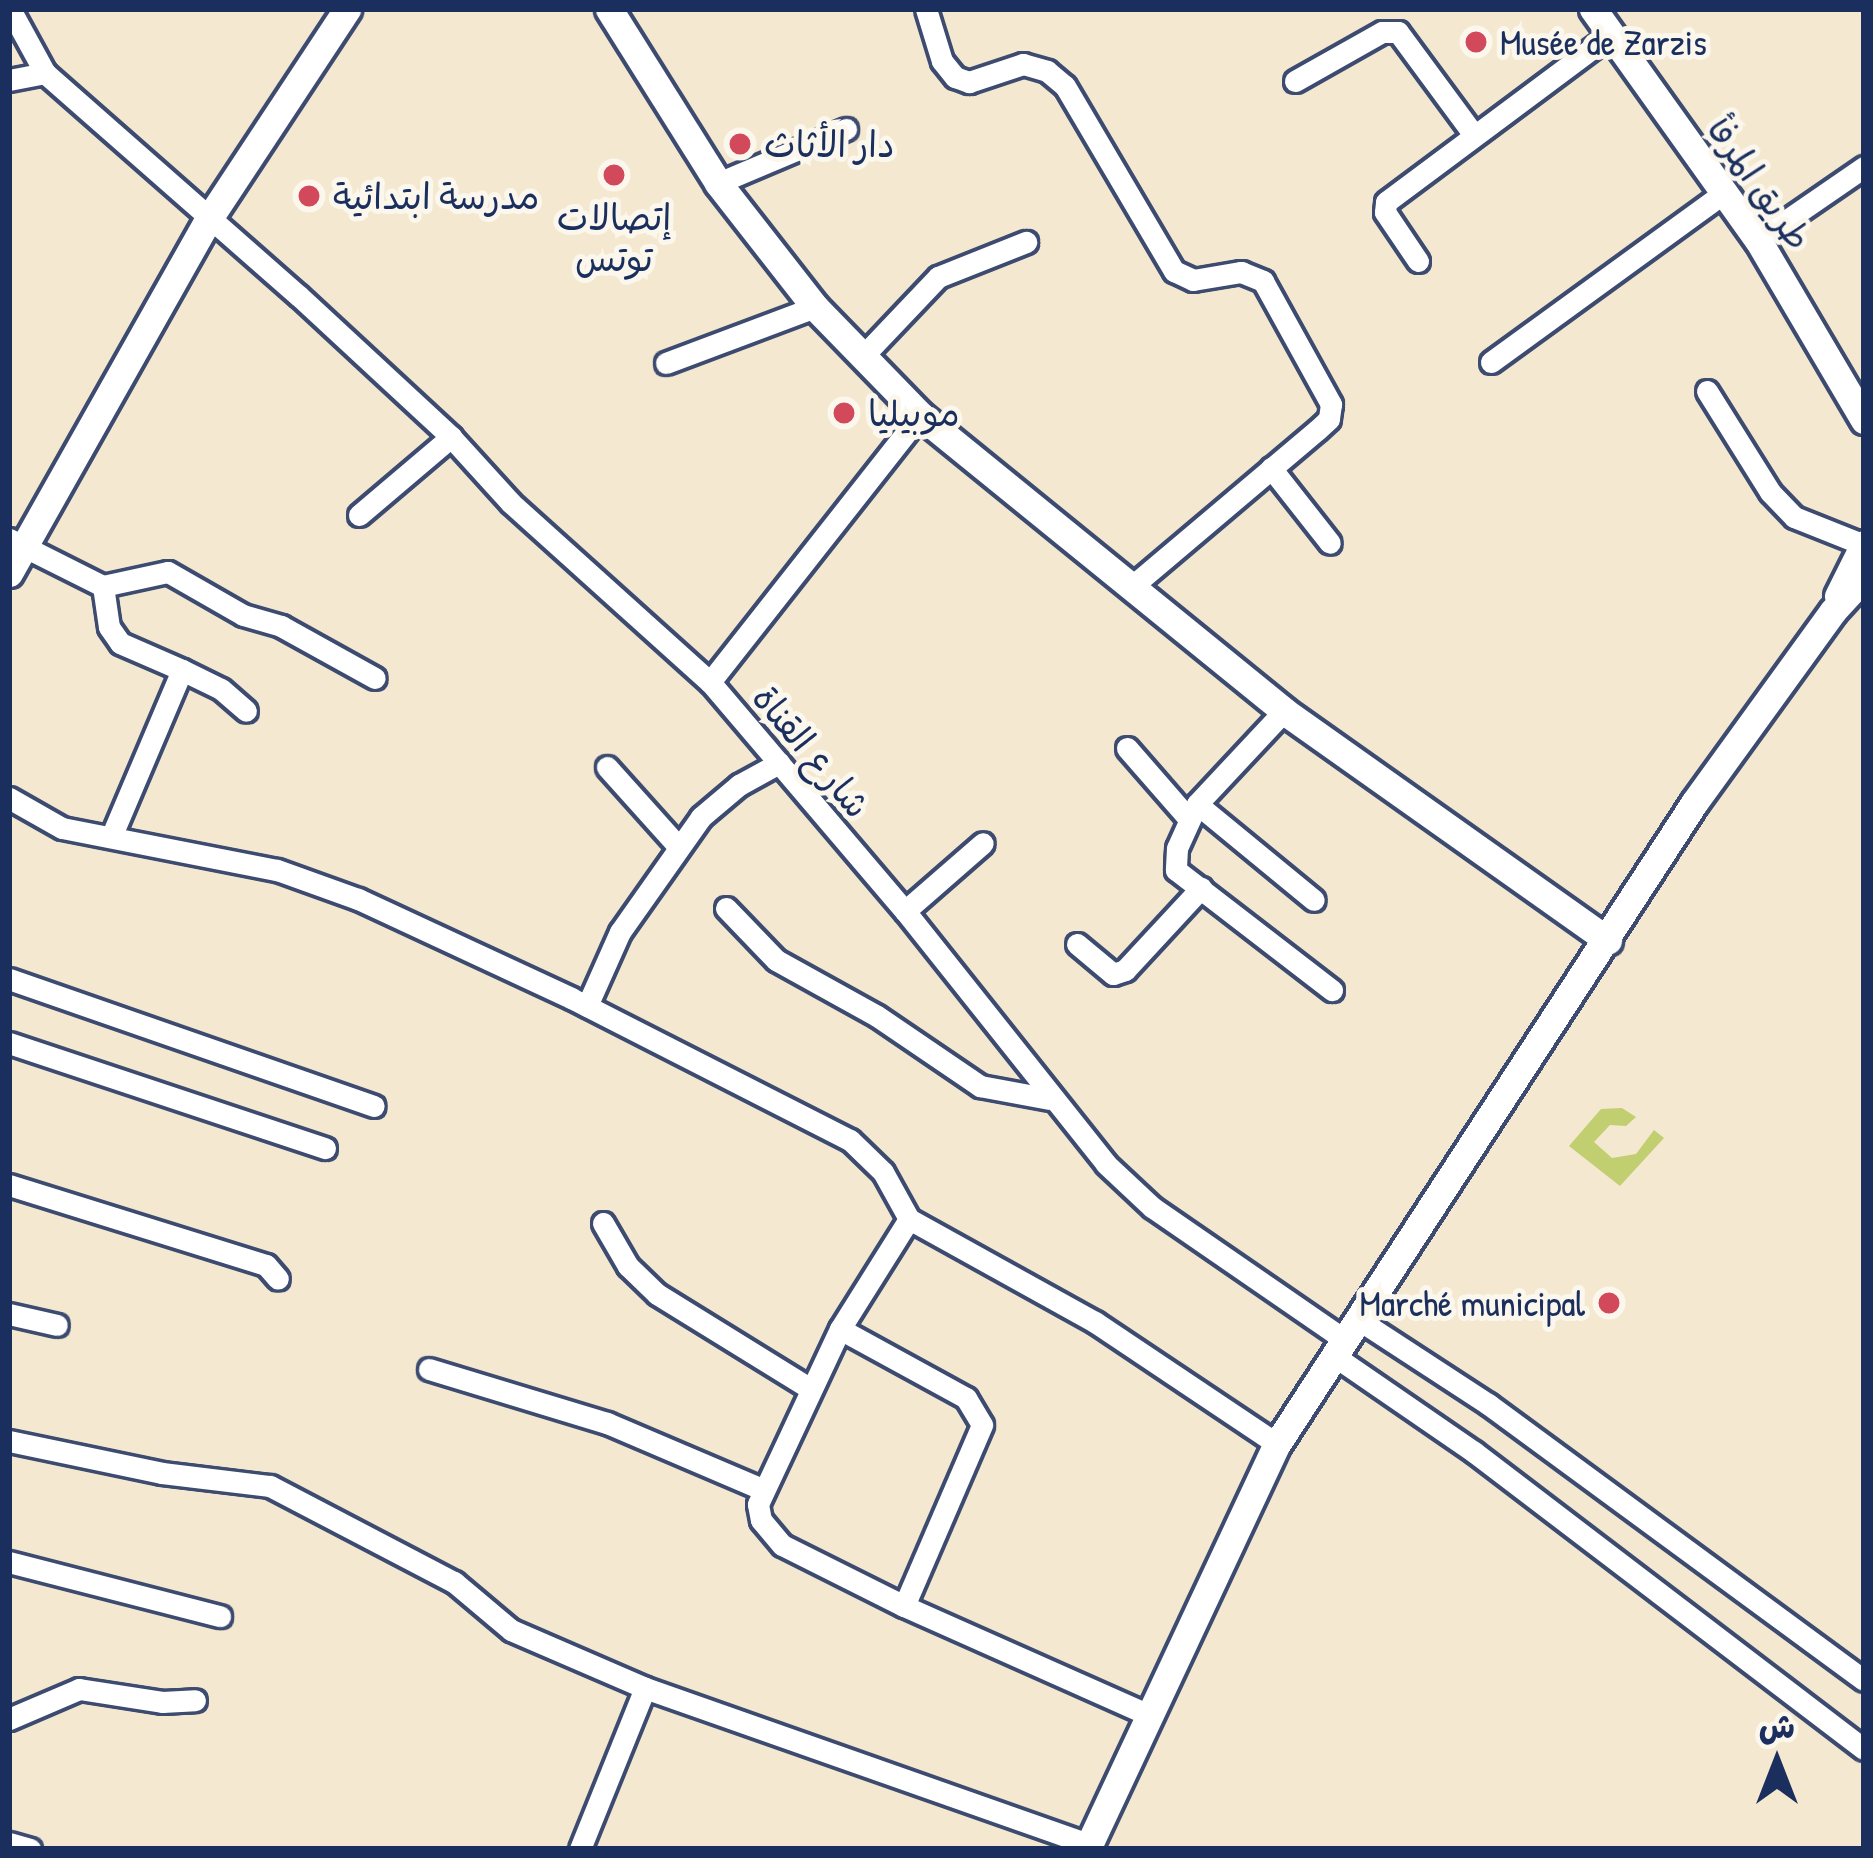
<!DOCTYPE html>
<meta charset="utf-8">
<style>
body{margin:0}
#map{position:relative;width:1873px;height:1858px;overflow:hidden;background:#f4e8d0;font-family:"Patrick Hand","Playpen Sans Arabic",sans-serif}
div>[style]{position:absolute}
.green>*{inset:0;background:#c2cf70}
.roads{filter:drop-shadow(3px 0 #3c4b6f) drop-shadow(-3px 0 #3c4b6f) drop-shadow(0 3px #3c4b6f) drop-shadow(0 -3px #3c4b6f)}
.street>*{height:21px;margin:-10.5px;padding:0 10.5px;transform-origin:10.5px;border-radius:10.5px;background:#fff}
.secondary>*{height:27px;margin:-13.5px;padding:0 13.5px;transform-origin:13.5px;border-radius:13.5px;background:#fff}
.dots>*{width:33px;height:33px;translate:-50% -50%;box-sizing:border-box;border:6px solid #fbf7ec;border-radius:50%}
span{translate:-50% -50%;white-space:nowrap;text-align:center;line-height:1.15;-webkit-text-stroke:10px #fbf7ec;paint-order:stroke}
.poi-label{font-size:36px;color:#1b2f5e}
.left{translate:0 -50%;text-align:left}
.right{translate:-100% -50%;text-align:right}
.street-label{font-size:36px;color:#1b2f5e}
.frame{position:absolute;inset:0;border:12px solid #1b2f5e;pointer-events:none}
.north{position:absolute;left:1717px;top:1702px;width:120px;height:120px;-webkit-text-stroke:9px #fbf7ec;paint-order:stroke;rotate:0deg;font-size:33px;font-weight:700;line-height:48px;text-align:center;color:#1b2f5e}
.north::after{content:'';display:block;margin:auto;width:42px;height:54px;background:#1b2f5e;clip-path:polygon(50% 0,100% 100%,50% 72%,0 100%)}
</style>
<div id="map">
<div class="green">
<i style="clip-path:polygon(1622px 1108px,1636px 1117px,1626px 1126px,1610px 1125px,1594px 1142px,1612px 1158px,1636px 1154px,1654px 1130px,1664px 1138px,1620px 1186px,1569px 1146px,1601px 1109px)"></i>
</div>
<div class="roads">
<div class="street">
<i style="left:10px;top:9px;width:73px;rotate:61.3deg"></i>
<i style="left:45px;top:73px;width:338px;rotate:41.3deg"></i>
<i style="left:299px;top:296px;width:207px;rotate:42.8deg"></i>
<i style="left:451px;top:437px;width:89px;rotate:47.7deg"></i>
<i style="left:511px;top:503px;width:268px;rotate:42deg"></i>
<i style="left:710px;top:682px;width:301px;rotate:49.6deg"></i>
<i style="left:905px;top:911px;width:323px;rotate:51.5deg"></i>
<i style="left:1106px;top:1164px;width:63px;rotate:43.1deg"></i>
<i style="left:1152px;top:1207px;width:232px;rotate:34.6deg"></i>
<i style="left:926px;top:9px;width:54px;rotate:72.9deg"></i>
<i style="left:942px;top:61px;width:21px;rotate:51deg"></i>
<i style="left:955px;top:77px;width:15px;rotate:20deg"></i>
<i style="left:969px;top:82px;width:57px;rotate:-18.4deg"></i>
<i style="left:1023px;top:64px;width:25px;rotate:16deg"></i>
<i style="left:1047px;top:71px;width:23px;rotate:40deg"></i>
<i style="left:1065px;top:86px;width:215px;rotate:59.5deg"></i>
<i style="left:1174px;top:271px;width:21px;rotate:25deg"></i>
<i style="left:1193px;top:280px;width:49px;rotate:-9.5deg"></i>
<i style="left:1241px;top:272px;width:24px;rotate:22deg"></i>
<i style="left:1263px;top:281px;width:141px;rotate:61.1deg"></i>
<i style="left:1331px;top:404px;width:15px;rotate:98deg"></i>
<i style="left:1329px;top:419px;width:16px;rotate:137deg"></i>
<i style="left:1317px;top:430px;width:245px;rotate:139.8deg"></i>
<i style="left:9px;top:80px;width:37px;rotate:-11deg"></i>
<i style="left:1295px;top:81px;width:100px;rotate:-29.4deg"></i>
<i style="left:1382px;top:32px;width:16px"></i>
<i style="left:1398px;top:32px;width:128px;rotate:53.6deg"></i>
<i style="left:718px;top:183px;width:139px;rotate:-22.9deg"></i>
<i style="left:1758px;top:240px;width:129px;rotate:-34.6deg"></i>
<i style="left:1418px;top:261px;width:59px;rotate:-124deg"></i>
<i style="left:1385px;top:212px;width:10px;rotate:-84deg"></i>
<i style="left:1386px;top:202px;width:279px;rotate:-36.7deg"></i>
<i style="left:863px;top:356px;width:109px;rotate:-46.5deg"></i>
<i style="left:938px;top:277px;width:95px;rotate:-21.7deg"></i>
<i style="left:1491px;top:362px;width:288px;rotate:-36deg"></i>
<i style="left:666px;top:363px;width:159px;rotate:-20.6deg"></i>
<i style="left:1707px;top:391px;width:119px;rotate:58deg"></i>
<i style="left:1770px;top:492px;width:35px;rotate:46deg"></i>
<i style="left:1794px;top:517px;width:75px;rotate:21.8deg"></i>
<i style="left:1271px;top:468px;width:95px;rotate:51.8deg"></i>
<i style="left:359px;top:515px;width:121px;rotate:-40.3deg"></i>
<i style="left:9px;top:539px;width:105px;rotate:26.6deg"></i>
<i style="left:103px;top:586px;width:66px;rotate:-12.2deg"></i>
<i style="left:168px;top:572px;width:86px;rotate:29.8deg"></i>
<i style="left:243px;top:615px;width:40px;rotate:16deg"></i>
<i style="left:281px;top:626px;width:107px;rotate:29deg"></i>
<i style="left:103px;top:586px;width:41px;rotate:81.7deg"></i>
<i style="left:109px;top:627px;width:19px;rotate:55deg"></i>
<i style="left:120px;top:643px;width:68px;rotate:23.5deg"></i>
<i style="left:182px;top:670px;width:179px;rotate:113deg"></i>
<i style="left:182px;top:670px;width:43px;rotate:26deg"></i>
<i style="left:221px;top:689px;width:33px;rotate:41deg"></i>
<i style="left:710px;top:682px;width:340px;rotate:-51.8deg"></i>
<i style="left:1284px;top:711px;width:127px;rotate:133.1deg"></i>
<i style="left:1197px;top:804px;width:48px;rotate:114.4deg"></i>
<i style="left:1177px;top:848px;width:22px;rotate:93deg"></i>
<i style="left:1176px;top:870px;width:197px;rotate:37.6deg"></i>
<i style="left:1127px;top:748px;width:93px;rotate:48.9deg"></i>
<i style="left:607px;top:767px;width:106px;rotate:48.1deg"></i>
<i style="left:9px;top:798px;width:61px;rotate:29.5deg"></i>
<i style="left:62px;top:828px;width:219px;rotate:11.1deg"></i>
<i style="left:277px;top:870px;width:86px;rotate:19.7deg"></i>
<i style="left:358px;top:899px;width:235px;rotate:24.9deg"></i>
<i style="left:571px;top:998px;width:313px;rotate:27deg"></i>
<i style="left:850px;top:1140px;width:46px;rotate:44.1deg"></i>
<i style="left:883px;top:1172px;width:54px;rotate:61deg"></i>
<i style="left:1197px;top:804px;width:151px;rotate:39.4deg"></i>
<i style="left:726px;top:908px;width:72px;rotate:46.1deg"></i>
<i style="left:776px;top:960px;width:115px;rotate:29deg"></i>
<i style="left:877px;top:1016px;width:125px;rotate:34.2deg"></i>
<i style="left:980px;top:1086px;width:71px;rotate:10.5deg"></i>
<i style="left:905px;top:911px;width:103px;rotate:-41.1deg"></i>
<i style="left:1077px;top:944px;width:47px;rotate:39.8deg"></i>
<i style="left:1113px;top:974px;width:13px;rotate:-18deg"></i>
<i style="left:1125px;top:970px;width:112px;rotate:-47.2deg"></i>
<i style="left:9px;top:979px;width:386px;rotate:19.2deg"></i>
<i style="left:587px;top:1006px;width:81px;rotate:-66deg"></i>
<i style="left:620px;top:932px;width:141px;rotate:-54.8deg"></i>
<i style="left:701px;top:817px;width:50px;rotate:-40.1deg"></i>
<i style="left:739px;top:785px;width:46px;rotate:-28.8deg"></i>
<i style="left:9px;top:1043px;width:333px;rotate:18.4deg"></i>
<i style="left:9px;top:1185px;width:269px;rotate:17.3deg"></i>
<i style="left:266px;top:1265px;width:18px;rotate:49deg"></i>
<i style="left:603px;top:1223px;width:50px;rotate:59.8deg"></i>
<i style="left:628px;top:1266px;width:40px;rotate:44deg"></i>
<i style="left:657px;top:1294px;width:181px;rotate:31.7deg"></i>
<i style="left:9px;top:1314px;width:49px;rotate:12.9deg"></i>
<i style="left:1356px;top:1318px;width:158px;rotate:33.1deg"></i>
<i style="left:1488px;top:1404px;width:466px;rotate:36.3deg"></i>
<i style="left:840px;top:1329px;width:144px;rotate:28.7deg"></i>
<i style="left:966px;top:1398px;width:31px;rotate:59deg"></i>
<i style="left:982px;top:1425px;width:197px;rotate:113.3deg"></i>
<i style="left:904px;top:1606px;width:136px;rotate:-153.4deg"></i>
<i style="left:782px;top:1545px;width:33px;rotate:-130deg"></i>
<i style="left:761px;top:1520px;width:16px;rotate:-101deg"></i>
<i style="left:758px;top:1504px;width:193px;rotate:-64.9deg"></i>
<i style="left:840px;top:1329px;width:130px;rotate:-57.9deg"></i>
<i style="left:909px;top:1219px;width:213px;rotate:29deg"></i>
<i style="left:1095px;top:1322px;width:219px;rotate:33.8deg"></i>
<i style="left:1333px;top:1355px;width:171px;rotate:34.5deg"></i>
<i style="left:1474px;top:1452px;width:490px;rotate:37.3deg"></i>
<i style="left:429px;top:1369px;width:186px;rotate:16.9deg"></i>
<i style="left:607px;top:1423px;width:168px;rotate:23.1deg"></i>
<i style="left:9px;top:1441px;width:156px;rotate:11.8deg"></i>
<i style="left:162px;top:1473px;width:109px;rotate:6.9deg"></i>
<i style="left:270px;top:1486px;width:208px;rotate:27.6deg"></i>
<i style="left:454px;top:1582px;width:75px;rotate:40.1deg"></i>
<i style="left:511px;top:1630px;width:146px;rotate:23.4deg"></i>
<i style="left:645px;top:1688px;width:174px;rotate:112deg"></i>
<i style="left:9px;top:1562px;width:218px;rotate:14.4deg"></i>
<i style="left:904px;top:1606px;width:266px;rotate:24deg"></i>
<i style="left:645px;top:1688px;width:471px;rotate:19.4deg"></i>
<i style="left:9px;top:1719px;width:76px;rotate:-23.2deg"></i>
<i style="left:79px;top:1689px;width:84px;rotate:8.9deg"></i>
<i style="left:162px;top:1702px;width:33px;rotate:-3deg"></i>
<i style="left:9px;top:1843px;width:22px;rotate:16deg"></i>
</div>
<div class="secondary">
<i style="left:609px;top:9px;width:205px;rotate:57.9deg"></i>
<i style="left:718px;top:183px;width:157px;rotate:52deg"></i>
<i style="left:815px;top:307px;width:151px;rotate:45.8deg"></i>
<i style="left:920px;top:415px;width:469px;rotate:39.1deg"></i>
<i style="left:1284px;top:711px;width:397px;rotate:35.3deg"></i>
<i style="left:1593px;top:9px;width:284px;rotate:54.5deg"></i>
<i style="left:1758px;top:240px;width:209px;rotate:59.5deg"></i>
<i style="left:9px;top:573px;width:405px;rotate:-60.6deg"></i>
<i style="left:208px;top:220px;width:253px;rotate:-56.6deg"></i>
<i style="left:1838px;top:596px;width:58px;rotate:-63.4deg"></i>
<i style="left:1087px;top:1849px;width:447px;rotate:-64.9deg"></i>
<i style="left:1277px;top:1444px;width:765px;rotate:-56.95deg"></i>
<i style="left:1694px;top:803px;width:237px;rotate:-54.1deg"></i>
<i style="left:1833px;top:611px;width:46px;rotate:-47.6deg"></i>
</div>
</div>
<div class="dots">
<i style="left:1476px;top:42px;background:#d1495b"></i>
<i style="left:740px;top:144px;background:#d1495b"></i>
<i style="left:614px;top:175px;background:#d1495b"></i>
<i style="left:309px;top:196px;background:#d1495b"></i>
<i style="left:844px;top:413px;background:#d1495b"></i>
<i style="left:1609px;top:1303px;background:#d1495b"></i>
</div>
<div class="poi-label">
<span class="left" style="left:1500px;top:42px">Musée de Zarzis</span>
<span class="left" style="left:764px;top:144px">دار الأثاث</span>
<span class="left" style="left:333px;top:196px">مدرسة ابتدائية</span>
<span style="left:614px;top:237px">إتصالات<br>توتس</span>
<span class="left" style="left:868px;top:413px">موبيليا</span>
<span class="right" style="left:1585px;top:1303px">Marché municipal</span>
</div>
<div class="street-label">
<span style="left:1760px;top:183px;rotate:55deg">طريق المرفأ</span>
<span style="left:812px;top:751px;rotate:50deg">شارع القناة</span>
</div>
<div class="frame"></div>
<div class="north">ش</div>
</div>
